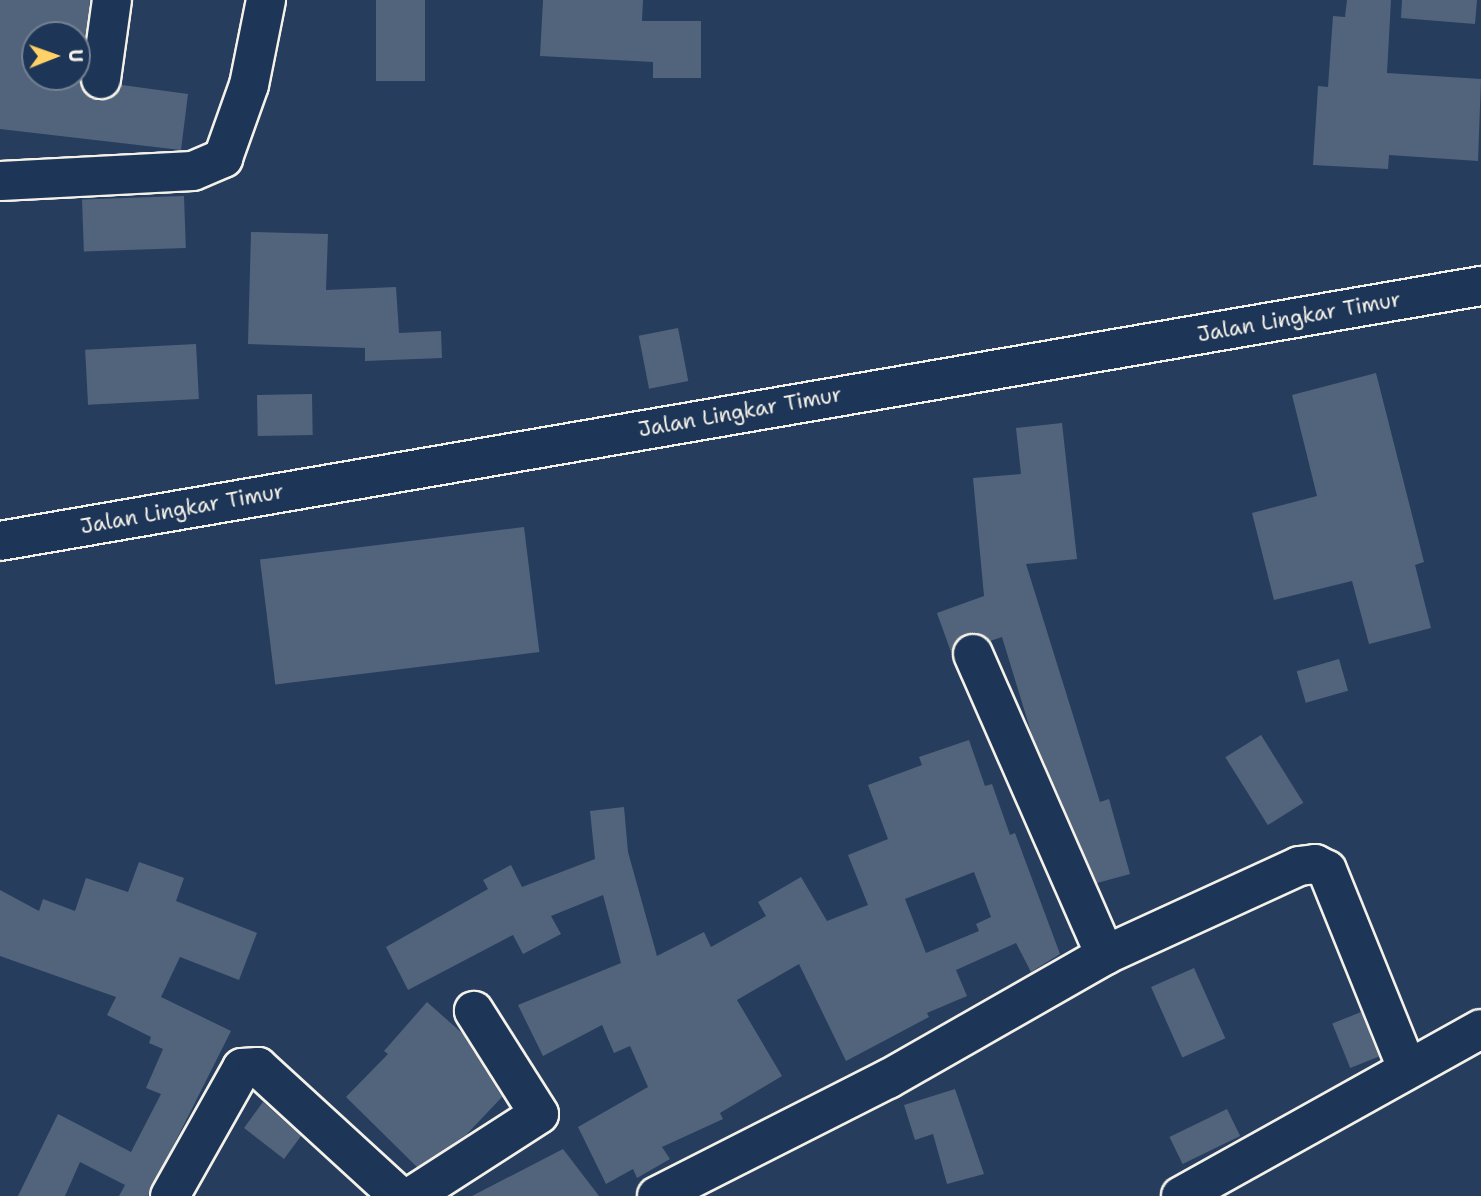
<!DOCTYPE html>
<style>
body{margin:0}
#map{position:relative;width:1481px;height:1196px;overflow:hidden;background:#263d5d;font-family:"Shantell Sans",sans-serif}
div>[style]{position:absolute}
.building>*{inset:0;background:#52647b;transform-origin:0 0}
.roads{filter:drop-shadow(2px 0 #f4f1e8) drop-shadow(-2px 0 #f4f1e8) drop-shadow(0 2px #f4f1e8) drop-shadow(0 -2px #f4f1e8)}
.minor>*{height:38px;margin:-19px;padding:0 19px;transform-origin:19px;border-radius:19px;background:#1d3557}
.highway>*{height:38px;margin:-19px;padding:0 19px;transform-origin:19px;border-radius:19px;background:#1d3557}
span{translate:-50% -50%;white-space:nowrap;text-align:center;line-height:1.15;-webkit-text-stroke:6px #1d3557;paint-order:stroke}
.street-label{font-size:21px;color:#f4f1e8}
.north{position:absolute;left:21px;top:21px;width:70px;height:70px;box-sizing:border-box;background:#1d3557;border:2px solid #738091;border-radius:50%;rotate:89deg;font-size:19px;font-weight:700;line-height:28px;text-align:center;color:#f4f1e8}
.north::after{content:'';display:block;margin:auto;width:24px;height:32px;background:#ffd166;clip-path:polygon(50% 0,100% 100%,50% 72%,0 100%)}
</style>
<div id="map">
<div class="building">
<i style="clip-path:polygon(evenodd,0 0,90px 0,81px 88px,99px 101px,110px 99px,122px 85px,188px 94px,181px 150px,0 129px,0 0,35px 35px,77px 35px,77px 77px,35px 77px,35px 35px)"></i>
<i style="left:376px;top:0;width:49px;height:81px"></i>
<i style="clip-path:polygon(543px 0,643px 0,642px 21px,701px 21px,701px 78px,653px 78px,653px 62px,540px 56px)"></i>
<i style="clip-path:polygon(1347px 0,1391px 0,1387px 73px,1481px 79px,1478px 161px,1389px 155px,1388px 169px,1313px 165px,1318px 86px,1328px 87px,1333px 16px,1345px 17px)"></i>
<i style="clip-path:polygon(1402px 0,1477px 0,1475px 24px,1401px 18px)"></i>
<i style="left:184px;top:196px;width:52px;height:102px;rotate:88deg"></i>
<i style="clip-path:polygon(251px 232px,328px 234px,326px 290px,396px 287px,399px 333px,441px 331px,442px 358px,365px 361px,365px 348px,248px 344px)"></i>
<i style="left:678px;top:328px;width:54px;height:40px;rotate:79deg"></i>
<i style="left:196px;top:344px;width:55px;height:111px;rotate:87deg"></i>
<i style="clip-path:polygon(1376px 373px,1424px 562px,1415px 565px,1431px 628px,1369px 644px,1352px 581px,1274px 600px,1252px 513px,1317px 496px,1292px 395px)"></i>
<i style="left:312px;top:394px;width:41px;height:55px;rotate:89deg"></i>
<i style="clip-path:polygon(1062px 423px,1077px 559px,1026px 564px,1100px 802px,1109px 799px,1130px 874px,1097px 883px,1031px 732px,1002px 637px,990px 641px,976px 632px,965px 634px,951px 652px,937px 613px,984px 596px,973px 478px,1021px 474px,1016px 428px)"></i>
<i style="left:524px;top:527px;width:126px;height:266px;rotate:83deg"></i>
<i style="left:1339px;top:659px;width:33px;height:44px;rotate:74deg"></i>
<i style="left:1261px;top:735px;width:80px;height:42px;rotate:58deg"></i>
<i style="clip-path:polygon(evenodd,969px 740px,985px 786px,992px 784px,1010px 835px,1015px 833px,1060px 954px,1031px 972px,1016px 943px,956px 970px,967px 996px,927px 1013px,929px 1017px,846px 1061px,799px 964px,737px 1000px,782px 1076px,720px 1113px,723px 1119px,662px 1147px,670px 1159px,637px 1178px,633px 1169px,606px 1184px,578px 1127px,648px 1087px,630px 1046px,614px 1053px,602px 1025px,543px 1056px,518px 1005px,621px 963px,603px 895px,551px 916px,561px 934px,523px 954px,513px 935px,408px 990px,386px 947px,488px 889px,483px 880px,511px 865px,522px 887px,595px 859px,590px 811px,624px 807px,628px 852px,657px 956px,704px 932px,711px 947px,766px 916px,758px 902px,801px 877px,827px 921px,868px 905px,848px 855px,888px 839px,868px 785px,922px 765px,919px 757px,969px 740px,974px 872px,991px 917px,976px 924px,979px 931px,926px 953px,905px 899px,974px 872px)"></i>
<i style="clip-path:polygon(139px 862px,184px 878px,176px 901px,257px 933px,239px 980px,180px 957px,161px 997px,231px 1031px,148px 1196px,119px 1196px,125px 1185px,80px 1162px,65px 1196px,18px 1196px,58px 1114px,131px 1152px,161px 1094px,146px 1088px,163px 1049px,149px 1043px,151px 1037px,107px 1015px,116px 997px,0 956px,0 890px,39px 911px,43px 899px,75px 911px,86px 878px,128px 892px)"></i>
<i style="left:1194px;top:968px;width:77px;height:47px;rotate:66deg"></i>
<i style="clip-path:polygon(427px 1002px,462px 1033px,502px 1097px,466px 1135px,417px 1167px,346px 1097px,388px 1054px,384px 1051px)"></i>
<i style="left:1361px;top:1012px;width:48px;height:31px;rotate:68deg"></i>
<i style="clip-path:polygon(955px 1089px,984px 1174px,947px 1184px,933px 1134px,915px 1140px,904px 1105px)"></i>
<i style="clip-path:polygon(263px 1102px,301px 1136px,284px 1159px,244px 1128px)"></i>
<i style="left:1227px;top:1109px;width:30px;height:64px;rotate:64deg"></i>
<i style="clip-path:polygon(563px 1149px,599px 1196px,472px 1196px)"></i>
</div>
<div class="roads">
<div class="minor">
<i style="left:101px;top:79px;width:80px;rotate:-82.1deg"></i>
<i style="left:1px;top:181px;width:192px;rotate:-3deg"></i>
<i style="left:193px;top:171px;width:33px;rotate:-23deg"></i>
<i style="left:223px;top:158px;width:77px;rotate:-70.4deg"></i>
<i style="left:249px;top:85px;width:87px;rotate:-78.7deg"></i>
<i style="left:973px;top:654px;width:329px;rotate:66.3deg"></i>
<i style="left:170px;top:1196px;width:147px;rotate:-60.6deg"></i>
<i style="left:242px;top:1068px;width:16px;rotate:-4deg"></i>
<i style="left:258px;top:1067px;width:191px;rotate:42.5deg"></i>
<i style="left:412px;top:1196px;width:151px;rotate:-32.8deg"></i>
<i style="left:539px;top:1114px;width:122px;rotate:-122.3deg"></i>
<i style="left:657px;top:1196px;width:259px;rotate:-26.9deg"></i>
<i style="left:888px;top:1079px;width:250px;rotate:-29.7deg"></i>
<i style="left:1105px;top:955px;width:213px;rotate:-24.6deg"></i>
<i style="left:1299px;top:866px;width:16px;rotate:-7deg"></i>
<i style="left:1315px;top:864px;width:13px;rotate:27deg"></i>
<i style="left:1327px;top:870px;width:214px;rotate:68deg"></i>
<i style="left:1181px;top:1196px;width:343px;rotate:-29.1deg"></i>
</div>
<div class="highway">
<i style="left:0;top:541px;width:1503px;rotate:-9.77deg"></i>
</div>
</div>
<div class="street-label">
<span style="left:1299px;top:317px;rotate:-10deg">Jalan Lingkar Timur</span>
<span style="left:740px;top:412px;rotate:-10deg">Jalan Lingkar Timur</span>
<span style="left:182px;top:509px;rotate:-10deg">Jalan Lingkar Timur</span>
</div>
<div class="north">U</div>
</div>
